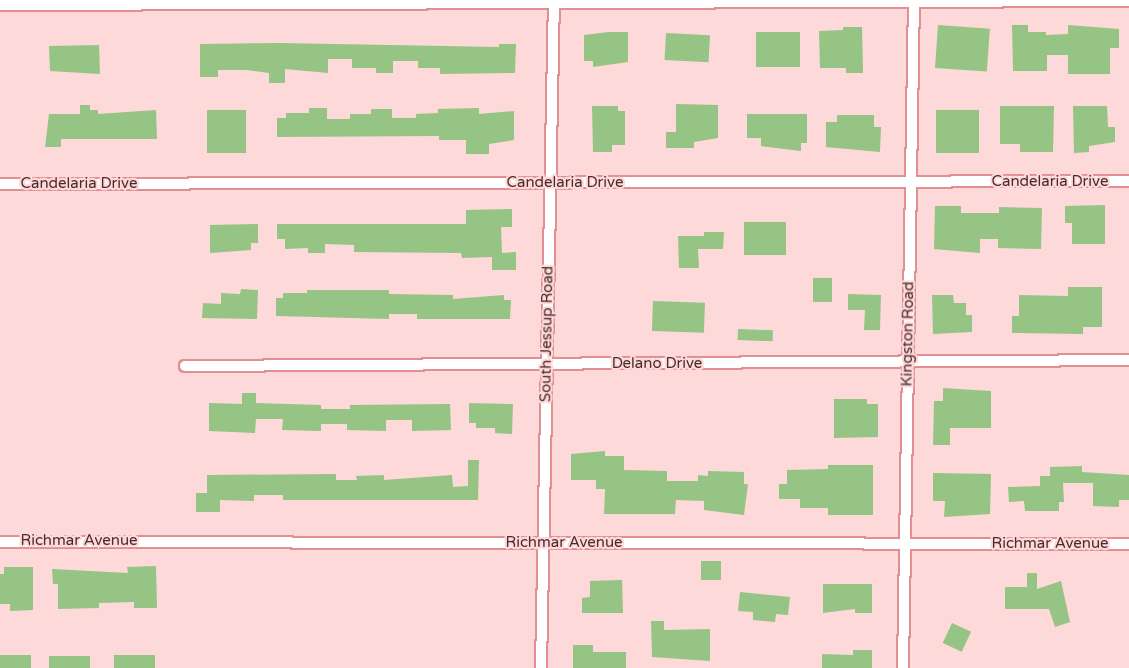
<!DOCTYPE html>
<style>
body{margin:0}
#map{position:relative;width:1129px;height:668px;overflow:hidden;background:#fdd9d9;font-family:"Varela Round",sans-serif}
div>[style]{position:absolute}
.building>*{inset:0;background:#95c484;transform-origin:0 0}
.roads{filter:drop-shadow(2px 0 #e18f92) drop-shadow(-2px 0 #e18f92) drop-shadow(0 2px #e18f92) drop-shadow(0 -2px #e18f92)}
.minor>*{height:10px;margin:-5px;padding:0 5px;transform-origin:5px;border-radius:5px;background:#fff}
span{translate:-50% -50%;white-space:nowrap;text-align:center;line-height:1.15;-webkit-text-stroke:4.5px #fdd9d9;paint-order:stroke}
.street-label{font-size:15px;color:#4c2a2c}
</style>
<div id="map">
<div class="building">
<i style="left:938px;top:25px;width:52px;height:43px;rotate:4deg"></i>
<i style="clip-path:polygon(1012px 25px,1028px 25px,1028px 32px,1046px 32px,1046px 35px,1068px 34px,1068px 25px,1119px 29px,1119px 48px,1110px 48px,1110px 74px,1068px 74px,1068px 55px,1047px 55px,1047px 71px,1013px 71px)"></i>
<i style="clip-path:polygon(843px 27px,862px 27px,863px 73px,846px 73px,846px 68px,820px 68px,819px 31px,843px 30px)"></i>
<i style="clip-path:polygon(609px 32px,628px 32px,628px 62px,593px 67px,593px 61px,584px 61px,584px 35px)"></i>
<i style="left:800px;top:32px;width:35px;height:44px;rotate:90deg"></i>
<i style="left:666px;top:33px;width:44px;height:27px;rotate:3deg"></i>
<i style="clip-path:polygon(279px 43px,499px 47px,499px 44px,516px 44px,515px 73px,440px 74px,440px 68px,418px 68px,418px 61px,393px 61px,393px 73px,376px 73px,376px 68px,352px 68px,352px 59px,328px 59px,328px 73px,285px 69px,285px 83px,269px 83px,269px 73px,246px 70px,218px 70px,218px 77px,200px 77px,200px 44px)"></i>
<i style="clip-path:polygon(99px 45px,100px 74px,50px 71px,49px 46px)"></i>
<i style="clip-path:polygon(676px 104px,718px 105px,718px 138px,694px 142px,694px 148px,666px 148px,666px 132px,676px 132px)"></i>
<i style="clip-path:polygon(80px 105px,90px 105px,90px 110px,98px 110px,98px 114px,156px 110px,157px 139px,61px 139px,61px 147px,45px 147px,49px 114px,80px 114px)"></i>
<i style="clip-path:polygon(592px 106px,618px 106px,618px 111px,625px 111px,625px 145px,612px 145px,612px 152px,593px 152px)"></i>
<i style="clip-path:polygon(1000px 106px,1054px 106px,1053px 152px,1020px 152px,1020px 144px,1000px 144px)"></i>
<i style="clip-path:polygon(1073px 106px,1107px 106px,1108px 127px,1115px 127px,1115px 142px,1089px 146px,1089px 152px,1074px 153px)"></i>
<i style="clip-path:polygon(309px 108px,327px 108px,327px 119px,350px 119px,350px 114px,371px 114px,371px 109px,392px 109px,392px 118px,416px 118px,416px 114px,438px 113px,438px 109px,479px 108px,479px 114px,514px 111px,514px 140px,489px 144px,489px 154px,466px 154px,466px 140px,439px 140px,439px 136px,277px 137px,277px 118px,286px 118px,286px 113px,309px 113px)"></i>
<i style="left:207px;top:110px;width:39px;height:43px"></i>
<i style="left:936px;top:110px;width:43px;height:43px"></i>
<i style="clip-path:polygon(747px 114px,807px 114px,807px 143px,801px 143px,801px 151px,761px 146px,761px 138px,747px 138px)"></i>
<i style="clip-path:polygon(837px 115px,874px 115px,874px 127px,881px 127px,880px 152px,826px 147px,826px 122px,837px 122px)"></i>
<i style="clip-path:polygon(1105px 205px,1105px 244px,1072px 244px,1072px 223px,1065px 223px,1065px 206px)"></i>
<i style="clip-path:polygon(935px 206px,961px 206px,961px 213px,999px 213px,999px 207px,1042px 208px,1041px 249px,998px 248px,998px 239px,980px 239px,980px 253px,934px 249px)"></i>
<i style="clip-path:polygon(512px 209px,512px 227px,501px 227px,502px 253px,516px 252px,516px 270px,492px 270px,492px 257px,462px 258px,461px 253px,354px 252px,354px 245px,325px 244px,325px 253px,308px 253px,308px 248px,285px 249px,285px 239px,277px 239px,277px 224px,466px 224px,466px 210px)"></i>
<i style="left:744px;top:222px;width:42px;height:33px"></i>
<i style="clip-path:polygon(258px 224px,258px 243px,251px 243px,251px 250px,210px 253px,210px 225px)"></i>
<i style="clip-path:polygon(704px 232px,724px 232px,723px 249px,698px 249px,699px 268px,679px 268px,678px 236px,704px 236px)"></i>
<i style="left:813px;top:278px;width:19px;height:24px"></i>
<i style="clip-path:polygon(1068px 287px,1102px 287px,1102px 327px,1083px 327px,1083px 334px,1012px 333px,1012px 316px,1019px 316px,1019px 295px,1068px 296px)"></i>
<i style="clip-path:polygon(241px 289px,258px 290px,257px 319px,202px 318px,203px 303px,221px 304px,221px 293px,240px 294px)"></i>
<i style="clip-path:polygon(307px 290px,389px 290px,389px 294px,453px 295px,453px 299px,504px 295px,504px 300px,511px 300px,510px 319px,417px 319px,417px 314px,389px 314px,389px 319px,276px 316px,276px 298px,283px 298px,283px 293px,307px 293px)"></i>
<i style="clip-path:polygon(848px 294px,881px 295px,880px 330px,864px 330px,865px 310px,848px 310px)"></i>
<i style="clip-path:polygon(932px 295px,953px 295px,954px 303px,966px 303px,966px 315px,972px 315px,972px 332px,933px 334px)"></i>
<i style="left:653px;top:301px;width:52px;height:30px;rotate:2deg"></i>
<i style="left:738px;top:329px;width:35px;height:11px;rotate:2deg"></i>
<i style="clip-path:polygon(943px 388px,991px 391px,991px 428px,950px 428px,950px 445px,933px 445px,934px 401px,943px 401px)"></i>
<i style="clip-path:polygon(242px 393px,256px 393px,256px 403px,321px 405px,321px 409px,350px 409px,350px 405px,450px 404px,451px 430px,412px 431px,412px 420px,386px 420px,386px 431px,347px 430px,347px 424px,321px 424px,321px 431px,282px 430px,283px 419px,256px 419px,255px 433px,209px 431px,209px 403px,242px 404px)"></i>
<i style="clip-path:polygon(834px 399px,867px 399px,867px 404px,878px 404px,878px 437px,834px 438px)"></i>
<i style="clip-path:polygon(469px 403px,513px 404px,512px 434px,495px 433px,495px 428px,476px 428px,476px 423px,469px 423px)"></i>
<i style="clip-path:polygon(605px 451px,605px 456px,624px 456px,624px 470px,667px 471px,667px 481px,698px 481px,698px 475px,708px 476px,708px 471px,744px 472px,744px 484px,748px 484px,744px 515px,704px 510px,704px 501px,676px 500px,675px 514px,604px 514px,605px 489px,596px 489px,596px 480px,571px 480px,571px 454px)"></i>
<i style="clip-path:polygon(468px 460px,479px 460px,478px 500px,283px 500px,283px 495px,254px 495px,254px 501px,220px 500px,220px 512px,196px 512px,196px 493px,207px 493px,207px 475px,336px 474px,336px 480px,357px 480px,356px 476px,384px 475px,384px 480px,452px 475px,453px 487px,468px 486px)"></i>
<i style="clip-path:polygon(828px 465px,873px 465px,873px 515px,828px 515px,828px 508px,800px 508px,800px 499px,779px 499px,779px 484px,787px 484px,787px 470px,828px 469px)"></i>
<i style="clip-path:polygon(1082px 466px,1082px 472px,1129px 475px,1129px 500px,1119px 500px,1119px 507px,1093px 506px,1093px 483px,1063px 483px,1064px 502px,1059px 502px,1059px 511px,1025px 511px,1024px 501px,1009px 502px,1008px 487px,1040px 486px,1040px 476px,1050px 476px,1050px 467px)"></i>
<i style="clip-path:polygon(933px 473px,991px 474px,990px 514px,944px 517px,945px 501px,933px 501px)"></i>
<i style="left:701px;top:561px;width:20px;height:19px"></i>
<i style="clip-path:polygon(156px 566px,157px 608px,134px 608px,134px 602px,99px 603px,99px 608px,58px 609px,58px 584px,53px 584px,52px 569px,128px 573px,127px 567px)"></i>
<i style="clip-path:polygon(4px 567px,33px 567px,33px 610px,10px 611px,10px 604px,0 604px,0 574px,4px 574px)"></i>
<i style="clip-path:polygon(1027px 573px,1037px 573px,1037px 589px,1061px 581px,1070px 622px,1055px 627px,1049px 609px,1005px 609px,1005px 587px,1027px 587px)"></i>
<i style="clip-path:polygon(622px 580px,623px 613px,582px 613px,582px 598px,590px 597px,590px 581px)"></i>
<i style="clip-path:polygon(823px 584px,872px 584px,872px 613px,855px 613px,855px 609px,823px 613px)"></i>
<i style="clip-path:polygon(740px 592px,790px 597px,788px 615px,776px 614px,775px 622px,753px 620px,753px 612px,738px 611px)"></i>
<i style="clip-path:polygon(651px 621px,664px 621px,664px 630px,710px 629px,710px 661px,652px 657px)"></i>
<i style="left:952px;top:623px;width:21px;height:22px;rotate:25deg"></i>
<i style="clip-path:polygon(573px 645px,593px 645px,593px 652px,626px 652px,626px 668px,573px 668px)"></i>
<i style="clip-path:polygon(853px 650px,872px 650px,872px 668px,822px 668px,822px 654px,853px 655px)"></i>
<i style="left:0;top:655px;width:31px;height:13px"></i>
<i style="left:114px;top:655px;width:41px;height:13px"></i>
<i style="left:49px;top:656px;width:41px;height:12px"></i>
</div>
<div class="roads">
<div class="minor">
<i style="left:0;top:5px;width:1129px;rotate:-0.2deg"></i>
<i style="left:0;top:184px;width:1129px;rotate:-0.15deg"></i>
<i style="left:185px;top:366px;width:944px;rotate:-0.36deg"></i>
<i style="left:0;top:542px;width:1129px;rotate:0.1deg"></i>
<i style="left:541px;top:668px;width:668px;rotate:-88.89deg"></i>
<i style="left:903px;top:668px;width:668px;rotate:-89.06deg"></i>
</div>
</div>
<div class="street-label">
<span style="left:1050px;top:182px">Candelaria Drive</span>
<span style="left:565px;top:183px">Candelaria Drive</span>
<span style="left:79px;top:184px">Candelaria Drive</span>
<span style="left:547px;top:334px;rotate:-89deg">South Jessup Road</span>
<span style="left:908px;top:334px;rotate:-89deg">Kingston Road</span>
<span style="left:657px;top:364px">Delano Drive</span>
<span style="left:79px;top:541px">Richmar Avenue</span>
<span style="left:564px;top:543px">Richmar Avenue</span>
<span style="left:1050px;top:544px">Richmar Avenue</span>
</div>
</div>
